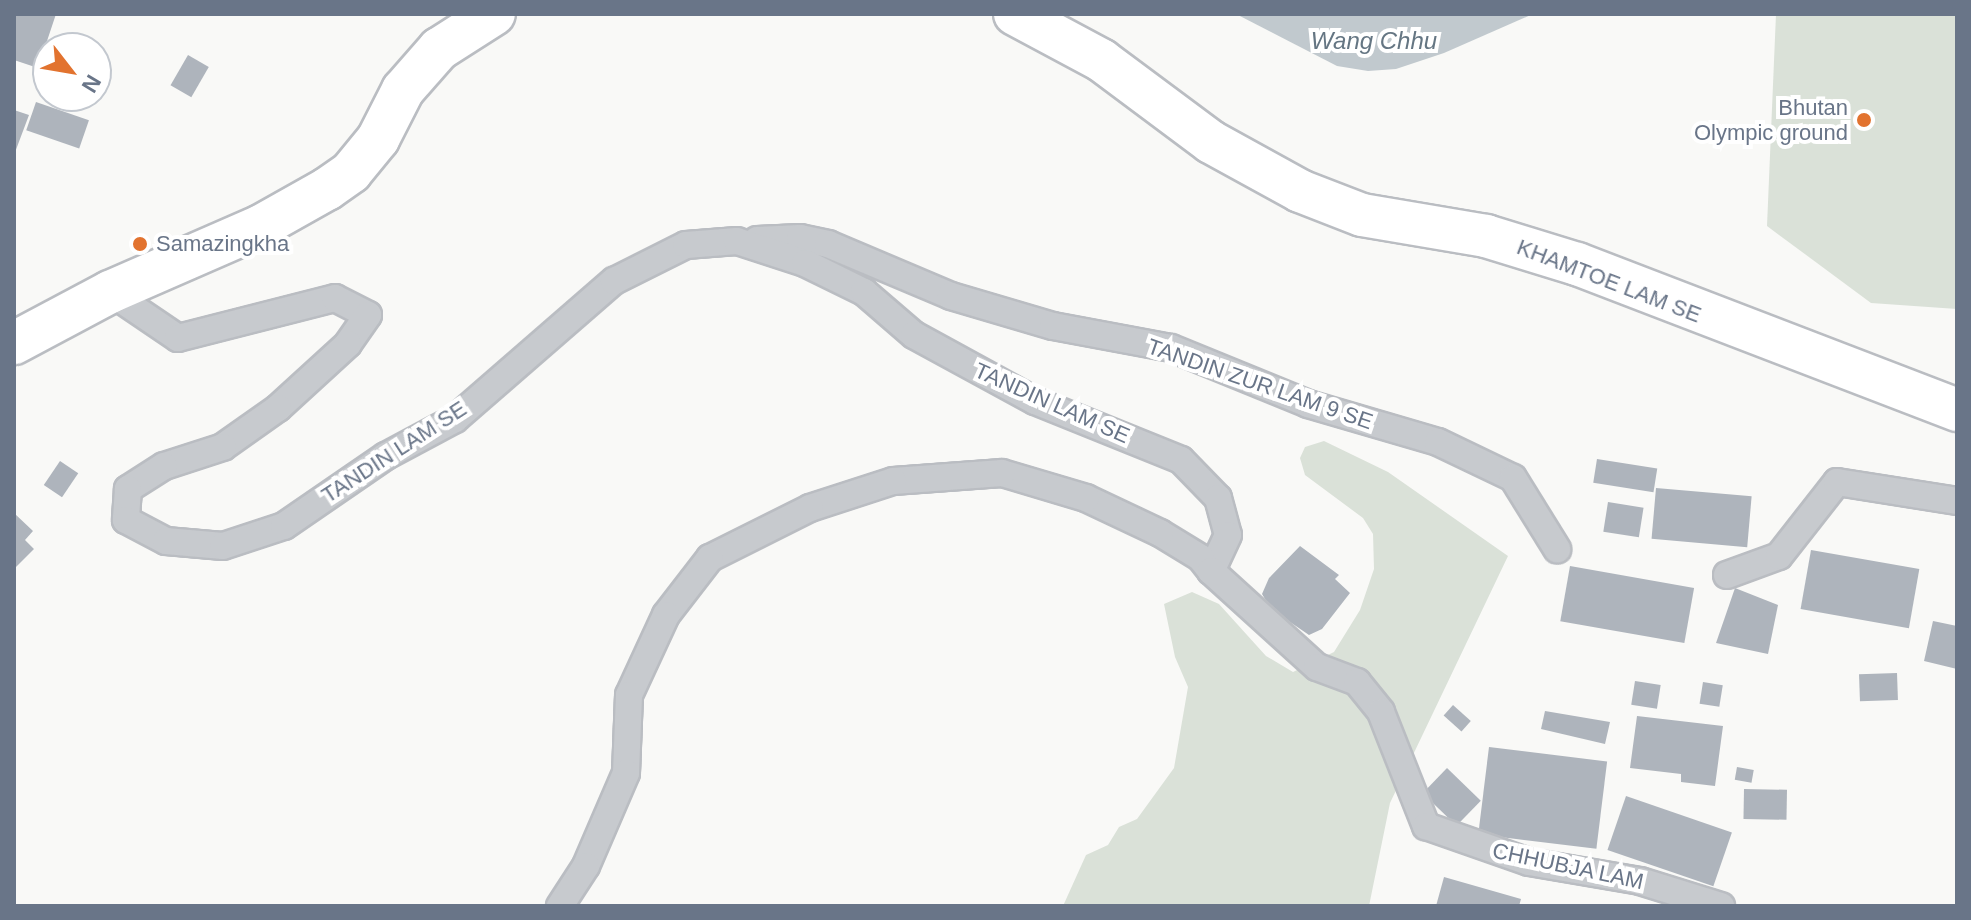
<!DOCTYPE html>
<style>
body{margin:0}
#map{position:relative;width:1971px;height:920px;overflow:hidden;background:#f9f9f7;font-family:Arial,sans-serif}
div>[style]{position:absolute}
.green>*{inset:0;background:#dae1d8}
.water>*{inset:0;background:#c1c9ce}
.building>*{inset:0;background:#aeb4bc;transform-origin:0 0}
.roads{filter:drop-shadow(2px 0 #babdc2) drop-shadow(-2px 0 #babdc2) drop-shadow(0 2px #babdc2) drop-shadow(0 -2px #babdc2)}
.minor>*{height:26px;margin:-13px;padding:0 13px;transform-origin:13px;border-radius:13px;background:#c7cace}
.primary>*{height:42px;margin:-21px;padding:0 21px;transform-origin:21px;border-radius:21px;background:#fff}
.dots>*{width:22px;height:22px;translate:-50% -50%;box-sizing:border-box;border:4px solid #fff;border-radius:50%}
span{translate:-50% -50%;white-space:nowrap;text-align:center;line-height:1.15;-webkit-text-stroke:8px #fff;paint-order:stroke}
.poi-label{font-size:22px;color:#697588}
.right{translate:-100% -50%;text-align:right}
.left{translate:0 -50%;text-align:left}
.street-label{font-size:22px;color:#697588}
.water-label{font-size:24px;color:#657683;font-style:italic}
.frame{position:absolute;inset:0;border:16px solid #697588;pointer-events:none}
.north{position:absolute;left:32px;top:32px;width:80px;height:80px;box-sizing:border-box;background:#fff;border:2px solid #c3c8cf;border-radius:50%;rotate:121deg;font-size:22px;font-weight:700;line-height:32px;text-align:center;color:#697588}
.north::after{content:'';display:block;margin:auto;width:28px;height:36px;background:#e2732f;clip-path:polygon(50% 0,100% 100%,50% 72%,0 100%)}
</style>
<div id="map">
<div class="green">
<i style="clip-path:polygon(1776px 14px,1957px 14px,1957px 309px,1871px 303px,1767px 226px)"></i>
<i style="clip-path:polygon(1324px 441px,1388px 472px,1508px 556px,1390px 803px,1369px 906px,1063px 906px,1086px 855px,1108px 845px,1119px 827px,1137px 819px,1174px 768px,1188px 687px,1175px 657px,1164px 604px,1192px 592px,1219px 604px,1266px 656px,1293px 672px,1334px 652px,1360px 610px,1374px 569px,1373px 534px,1363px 518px,1305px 475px,1300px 458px,1305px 447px)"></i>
</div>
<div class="water">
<i style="clip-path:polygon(1236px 14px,1533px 14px,1444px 53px,1396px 69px,1368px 71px,1337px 66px)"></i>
</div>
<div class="building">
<i style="clip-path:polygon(14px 14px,56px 14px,38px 68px,14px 60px)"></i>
<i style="left:188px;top:55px;width:24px;height:35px;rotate:30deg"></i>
<i style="left:36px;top:102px;width:56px;height:30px;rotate:19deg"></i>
<i style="clip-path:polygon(14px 110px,29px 115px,14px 155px)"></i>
<i style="left:1597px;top:459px;width:61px;height:24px;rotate:9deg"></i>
<i style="left:60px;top:461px;width:22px;height:29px;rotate:34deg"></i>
<i style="left:1656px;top:488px;width:96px;height:51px;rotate:5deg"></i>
<i style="left:1608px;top:502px;width:36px;height:30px;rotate:9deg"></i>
<i style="clip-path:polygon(14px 513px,33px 531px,25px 540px,34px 549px,14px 569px)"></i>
<i style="clip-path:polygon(1300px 546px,1339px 575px,1335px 579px,1350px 593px,1322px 629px,1309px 635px,1271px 609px,1262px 594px,1269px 578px)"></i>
<i style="left:1811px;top:550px;width:110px;height:60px;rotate:10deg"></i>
<i style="left:1570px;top:566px;width:126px;height:56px;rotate:10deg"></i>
<i style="clip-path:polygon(1735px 588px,1778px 605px,1768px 654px,1716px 643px)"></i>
<i style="clip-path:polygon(1933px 621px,1957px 626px,1957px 669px,1924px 661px)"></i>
<i style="left:1897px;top:673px;width:27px;height:38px;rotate:88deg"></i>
<i style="left:1635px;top:681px;width:26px;height:24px;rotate:9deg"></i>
<i style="left:1703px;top:682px;width:20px;height:22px;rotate:9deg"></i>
<i style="left:1453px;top:705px;width:24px;height:14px;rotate:42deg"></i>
<i style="clip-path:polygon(1545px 711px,1610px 722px,1605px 744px,1541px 729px)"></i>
<i style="clip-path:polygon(1637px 716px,1723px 726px,1715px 786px,1681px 782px,1681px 774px,1630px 768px)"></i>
<i style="left:1489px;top:747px;width:119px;height:88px;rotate:7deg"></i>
<i style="left:1737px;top:767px;width:17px;height:13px;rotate:10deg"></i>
<i style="left:1447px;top:768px;width:47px;height:35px;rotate:44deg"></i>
<i style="left:1744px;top:789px;width:43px;height:30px;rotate:1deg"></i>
<i style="left:1626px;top:796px;width:112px;height:57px;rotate:19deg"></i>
<i style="clip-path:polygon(1444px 877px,1521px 899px,1519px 906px,1436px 906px)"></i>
</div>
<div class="roads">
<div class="minor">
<i style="left:757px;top:240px;width:43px;rotate:-2.7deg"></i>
<i style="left:800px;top:238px;width:29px;rotate:12deg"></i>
<i style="left:828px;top:244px;width:134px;rotate:22.9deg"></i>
<i style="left:951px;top:296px;width:106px;rotate:16.4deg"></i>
<i style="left:1053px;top:326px;width:120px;rotate:10.6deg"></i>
<i style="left:1171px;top:348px;width:148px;rotate:22.2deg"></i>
<i style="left:1308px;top:404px;width:135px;rotate:16.3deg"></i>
<i style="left:1438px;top:442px;width:83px;rotate:25.6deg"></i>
<i style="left:1513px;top:478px;width:84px;rotate:58.2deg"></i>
<i style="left:110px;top:292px;width:82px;rotate:34.1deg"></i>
<i style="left:178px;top:338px;width:162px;rotate:-14.3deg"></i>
<i style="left:335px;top:298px;width:37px;rotate:27deg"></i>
<i style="left:368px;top:315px;width:35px;rotate:125deg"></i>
<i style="left:348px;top:344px;width:95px;rotate:137.6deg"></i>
<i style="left:278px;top:408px;width:67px;rotate:144.7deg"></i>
<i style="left:223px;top:447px;width:62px;rotate:162.1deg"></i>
<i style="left:164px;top:466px;width:43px;rotate:147.4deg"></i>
<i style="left:128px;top:489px;width:31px;rotate:94deg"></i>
<i style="left:126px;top:520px;width:45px;rotate:27.7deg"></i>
<i style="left:166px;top:541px;width:57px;rotate:5deg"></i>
<i style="left:223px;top:546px;width:64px;rotate:-18.2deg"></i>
<i style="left:284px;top:526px;width:124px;rotate:-34.5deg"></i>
<i style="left:386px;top:456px;width:78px;rotate:-28.2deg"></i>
<i style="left:455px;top:419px;width:211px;rotate:-41deg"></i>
<i style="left:614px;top:281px;width:80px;rotate:-26.6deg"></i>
<i style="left:686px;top:245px;width:51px;rotate:-4.5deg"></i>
<i style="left:737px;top:241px;width:71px;rotate:17.9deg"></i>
<i style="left:805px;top:263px;width:66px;rotate:26.2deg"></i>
<i style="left:864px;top:292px;width:66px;rotate:40.7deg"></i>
<i style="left:914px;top:335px;width:138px;rotate:28.6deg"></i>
<i style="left:1035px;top:401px;width:157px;rotate:22deg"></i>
<i style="left:1181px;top:460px;width:53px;rotate:45.8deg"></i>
<i style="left:1218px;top:498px;width:38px;rotate:75deg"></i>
<i style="left:1228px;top:535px;width:40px;rotate:115deg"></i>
<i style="left:1211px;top:571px;width:16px;rotate:-128deg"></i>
<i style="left:1201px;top:558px;width:48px;rotate:-148.6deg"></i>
<i style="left:1160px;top:533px;width:82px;rotate:-154.7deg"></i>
<i style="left:1086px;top:498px;width:88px;rotate:-163.4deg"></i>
<i style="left:1002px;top:473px;width:109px;rotate:175.8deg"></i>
<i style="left:893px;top:481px;width:87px;rotate:162deg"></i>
<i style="left:810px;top:508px;width:112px;rotate:153.4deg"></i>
<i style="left:710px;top:558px;width:72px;rotate:127.7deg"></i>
<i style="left:666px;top:615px;width:88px;rotate:114.8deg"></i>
<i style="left:629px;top:695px;width:78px;rotate:92.2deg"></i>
<i style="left:626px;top:773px;width:101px;rotate:113.3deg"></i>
<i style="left:586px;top:866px;width:48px;rotate:123deg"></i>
<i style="left:1211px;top:571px;width:143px;rotate:42.2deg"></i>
<i style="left:1317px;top:667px;width:43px;rotate:20.6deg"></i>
<i style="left:1357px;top:682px;width:38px;rotate:51deg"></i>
<i style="left:1381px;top:712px;width:123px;rotate:68.5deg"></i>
<i style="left:1426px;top:826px;width:109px;rotate:19.3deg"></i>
<i style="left:1529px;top:862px;width:113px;rotate:9.7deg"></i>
<i style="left:1640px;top:881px;width:85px;rotate:17.2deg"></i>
<i style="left:1727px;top:575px;width:55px;rotate:-20.1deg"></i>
<i style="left:1779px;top:556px;width:94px;rotate:-51.9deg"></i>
<i style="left:1837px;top:482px;width:121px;rotate:9deg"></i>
</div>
<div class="primary">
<i style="left:1015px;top:14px;width:98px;rotate:28.1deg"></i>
<i style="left:1101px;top:60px;width:137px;rotate:36.7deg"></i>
<i style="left:1211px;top:142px;width:102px;rotate:28.8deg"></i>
<i style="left:1300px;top:191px;width:66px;rotate:21.2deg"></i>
<i style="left:1362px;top:215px;width:126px;rotate:9.6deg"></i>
<i style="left:1486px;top:236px;width:95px;rotate:17.1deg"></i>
<i style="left:1577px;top:264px;width:407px;rotate:21deg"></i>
<i style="left:14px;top:343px;width:109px;rotate:-28deg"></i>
<i style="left:110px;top:292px;width:165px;rotate:-23.6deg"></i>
<i style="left:261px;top:226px;width:76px;rotate:-29.3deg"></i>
<i style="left:327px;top:189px;width:29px;rotate:-35deg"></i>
<i style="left:351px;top:172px;width:43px;rotate:-50.7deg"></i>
<i style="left:378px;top:139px;width:55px;rotate:-63deg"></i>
<i style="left:403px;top:90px;width:55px;rotate:-48.7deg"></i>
<i style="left:439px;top:49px;width:65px;rotate:-32.5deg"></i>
</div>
</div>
<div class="dots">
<i style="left:1864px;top:120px;background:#e2732f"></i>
<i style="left:140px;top:244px;background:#e2732f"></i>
</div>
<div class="poi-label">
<span class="right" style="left:1848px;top:120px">Bhutan<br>Olympic ground</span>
<span class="left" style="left:156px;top:244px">Samazingkha</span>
</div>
<div class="street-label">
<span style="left:1609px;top:281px;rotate:21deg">KHAMTOE LAM SE</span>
<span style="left:1260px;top:384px;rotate:19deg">TANDIN ZUR LAM 9 SE</span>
<span style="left:1052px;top:403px;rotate:24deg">TANDIN LAM SE</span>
<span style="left:394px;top:452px;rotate:-33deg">TANDIN LAM SE</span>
<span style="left:1568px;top:866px;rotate:12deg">CHHUBJA LAM</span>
</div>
<div class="water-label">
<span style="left:1374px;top:41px">Wang Chhu</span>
</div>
<div class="frame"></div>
<div class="north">N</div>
</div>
